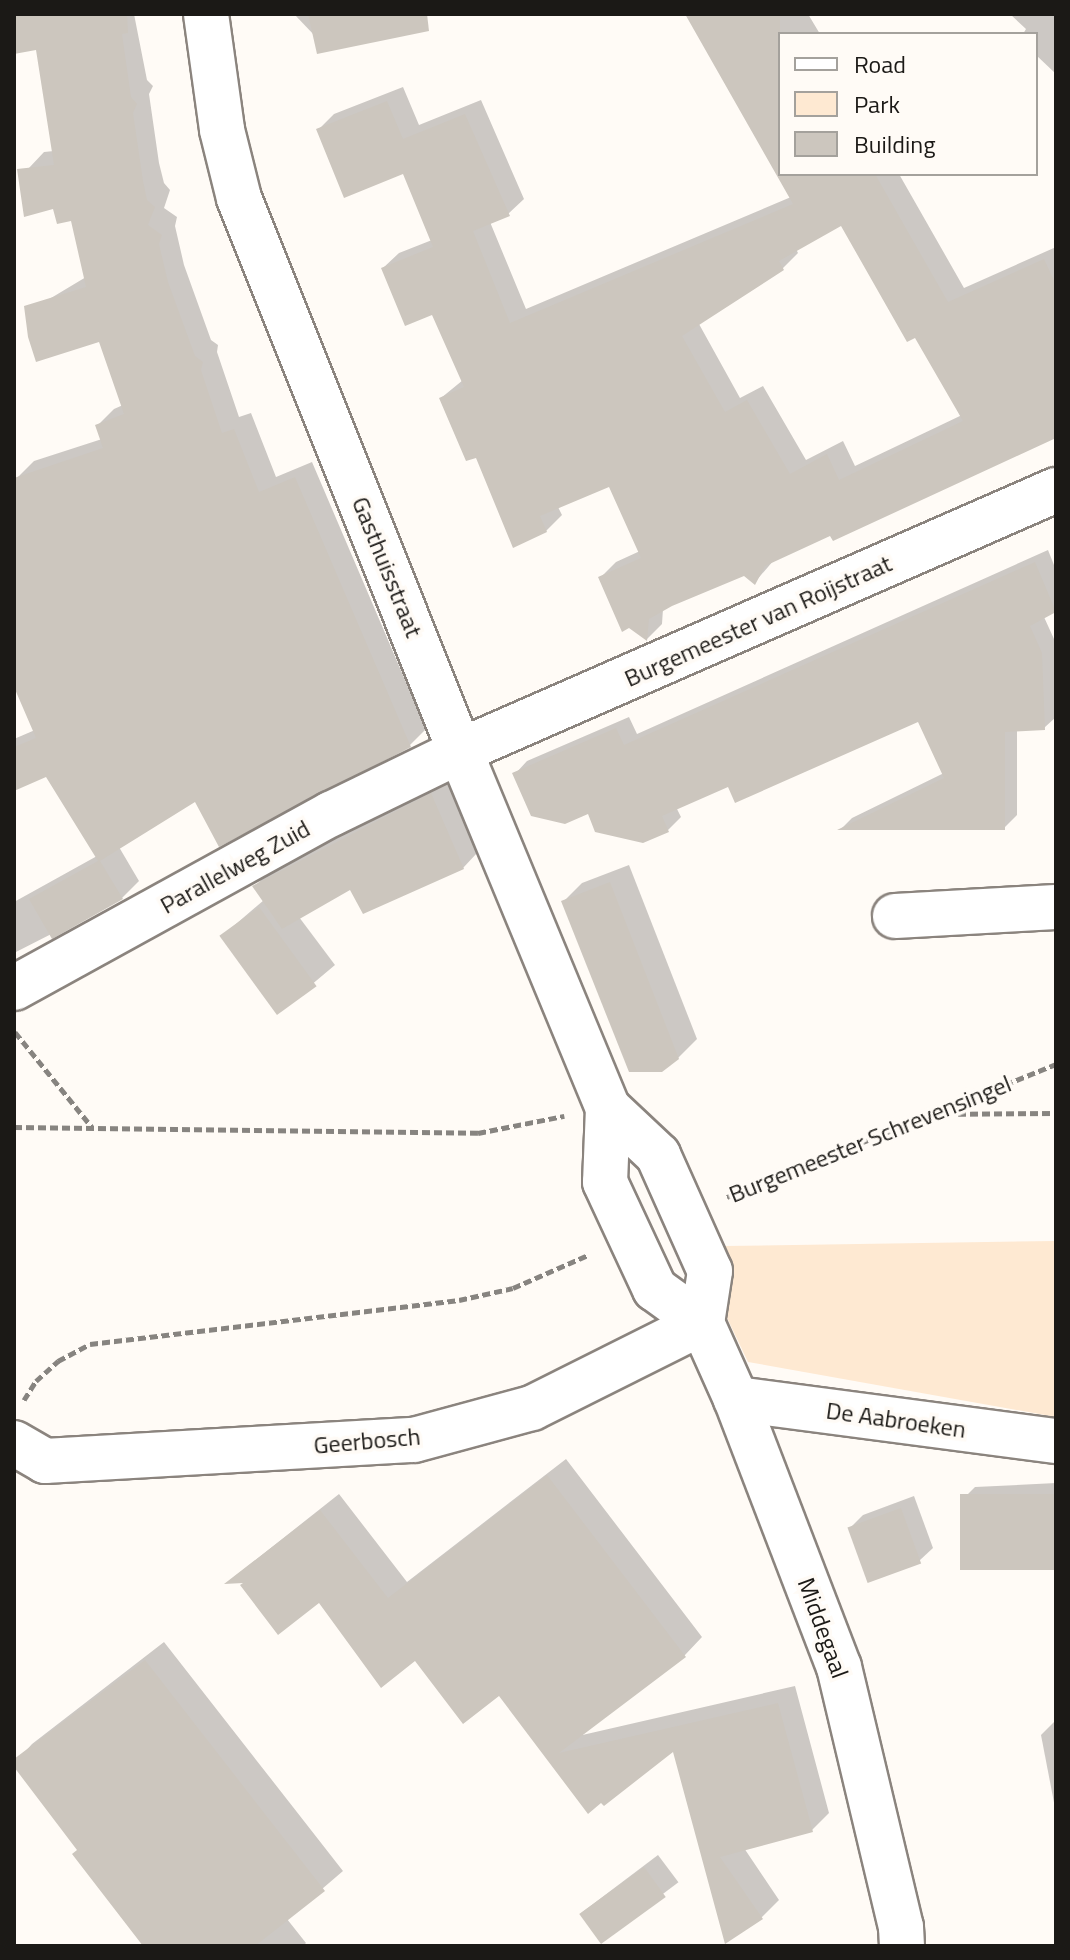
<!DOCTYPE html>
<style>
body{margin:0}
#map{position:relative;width:1070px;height:1960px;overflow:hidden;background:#fffbf6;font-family:"Titillium Web",sans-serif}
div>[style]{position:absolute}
.green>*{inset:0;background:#fee9d2}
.shadow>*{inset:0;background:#0003;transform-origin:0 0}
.building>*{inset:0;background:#ccc6be;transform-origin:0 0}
.path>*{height:5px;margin-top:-2.5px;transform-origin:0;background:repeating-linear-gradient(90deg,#878480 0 8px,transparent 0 12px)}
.roads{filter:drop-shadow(2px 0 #8b847e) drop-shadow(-2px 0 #8b847e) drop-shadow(0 2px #8b847e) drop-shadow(0 -2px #8b847e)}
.minor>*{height:44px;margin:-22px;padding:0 22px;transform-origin:22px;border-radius:22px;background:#fff}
.tertiary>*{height:44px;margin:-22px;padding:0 22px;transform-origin:22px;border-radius:22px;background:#fff}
span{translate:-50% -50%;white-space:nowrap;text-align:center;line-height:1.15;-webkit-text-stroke:7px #fffbf6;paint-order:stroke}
.street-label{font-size:24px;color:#1b1916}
.frame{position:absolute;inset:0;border:16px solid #1b1916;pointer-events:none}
.legend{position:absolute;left:778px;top:32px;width:260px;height:144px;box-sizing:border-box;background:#fffbf6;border:2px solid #a4a19c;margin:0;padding:10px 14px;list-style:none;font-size:24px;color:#1b1916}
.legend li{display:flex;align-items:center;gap:16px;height:40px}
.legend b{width:40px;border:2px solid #a4a19c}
</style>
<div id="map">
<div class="green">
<i style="clip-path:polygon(1056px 1241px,1056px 1417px,748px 1362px,720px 1303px,725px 1246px)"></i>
</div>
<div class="shadow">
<i style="clip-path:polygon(14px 14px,134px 14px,147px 80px,153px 86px,149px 94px,159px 163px,164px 183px,170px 190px,164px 208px,177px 217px,175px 226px,184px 265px,211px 340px,218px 345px,217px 352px,239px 417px,251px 413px,276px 477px,312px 462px,426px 729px,409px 746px,196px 800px,119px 847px,139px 881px,122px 898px,14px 953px,14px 902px,97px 856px,46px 774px,14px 789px,14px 739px,35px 730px,14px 682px,14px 492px,17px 478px,34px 461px,102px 439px,97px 426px,114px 409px,123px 405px,100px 340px,46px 301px,86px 277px,72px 219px,28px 169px,44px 152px,54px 151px,38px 48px,14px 52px)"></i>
<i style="clip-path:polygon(294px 14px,413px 14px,315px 36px)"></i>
<i style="clip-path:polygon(evenodd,687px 14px,808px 14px,820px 34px,780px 34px,780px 174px,899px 174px,964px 288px,1056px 247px,1056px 436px,774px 560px,755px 582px,744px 574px,663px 609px,662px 624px,647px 639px,600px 578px,616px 562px,640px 551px,610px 485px,558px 507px,562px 515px,546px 531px,477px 455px,441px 398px,463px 380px,433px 312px,383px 268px,399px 253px,432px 240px,404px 172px,319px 129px,334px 114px,403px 87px,419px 125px,481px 100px,524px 199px,508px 214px,490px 222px,526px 309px,791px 197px,687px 14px,842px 223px,916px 335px,962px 415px,855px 466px,843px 441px,806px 460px,763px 386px,740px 398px,699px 324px,783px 268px,798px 253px,796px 249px,842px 223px)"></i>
<i style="clip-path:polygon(1010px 14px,1056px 14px,1056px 74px,1036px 55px,1036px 34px,1023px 34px,1026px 29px)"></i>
<i style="clip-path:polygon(1048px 550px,1056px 570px,1056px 611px,1044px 617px,1054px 639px,1056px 717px,1044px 728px,1017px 729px,1017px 815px,1004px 828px,842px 828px,852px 818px,944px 773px,919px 719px,729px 784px,676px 807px,681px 817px,668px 830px,590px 811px,515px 774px,527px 761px,629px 717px,637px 734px)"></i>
<i style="clip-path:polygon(446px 779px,478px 852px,463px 868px,351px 887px,299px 917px,335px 965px,279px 1012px,222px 936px,264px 900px,255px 886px,270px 871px)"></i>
<i style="clip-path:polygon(629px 865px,697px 1039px,678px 1058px,563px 902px,582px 883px)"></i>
<i style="clip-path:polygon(566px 1459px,702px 1637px,685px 1655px,578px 1736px,795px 1686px,829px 1813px,812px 1830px,744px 1848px,779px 1900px,762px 1917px,727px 1941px,675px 1749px,604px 1803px,500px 1694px,415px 1659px,319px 1600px,247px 1581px,229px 1581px,339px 1494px,407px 1582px)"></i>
<i style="clip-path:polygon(1056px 1483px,1056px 1568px,962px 1500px,975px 1487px)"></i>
<i style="clip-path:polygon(914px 1496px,933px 1548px,919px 1561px,850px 1528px,863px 1515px)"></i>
<i style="clip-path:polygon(164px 1642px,343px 1871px,287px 1919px,306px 1943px,303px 1946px,197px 1946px,79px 1849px,14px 1764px,32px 1744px)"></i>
<i style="clip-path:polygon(1056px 1720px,1056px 1813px,1041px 1735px)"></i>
<i style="left:658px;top:1855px;width:34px;height:97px;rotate:53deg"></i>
</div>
<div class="building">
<i style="clip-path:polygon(14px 14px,127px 14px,128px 33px,122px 34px,131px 97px,137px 104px,133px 113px,143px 181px,147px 200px,155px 207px,148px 225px,162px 235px,159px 244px,168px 282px,195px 356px,203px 362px,201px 370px,222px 433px,234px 429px,259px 492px,295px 477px,411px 747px,219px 847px,195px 802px,100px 861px,123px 899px,52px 939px,29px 899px,98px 861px,46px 777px,14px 791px,14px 747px,36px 738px,14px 687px,14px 478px,103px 448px,95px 425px,124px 414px,99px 342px,36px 362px,28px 337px,24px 306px,86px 287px,71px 221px,57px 224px,53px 209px,24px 217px,17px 169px,54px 165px,36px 50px,14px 54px)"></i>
<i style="clip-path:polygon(308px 14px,427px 14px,429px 31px,317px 54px)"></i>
<i style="clip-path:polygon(evenodd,685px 14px,780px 14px,780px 174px,875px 174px,948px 302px,1044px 259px,1056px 285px,1056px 438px,833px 541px,830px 536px,765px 566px,755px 585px,744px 576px,672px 606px,649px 619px,647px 641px,629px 628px,622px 632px,598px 577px,641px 558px,609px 487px,540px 516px,547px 532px,513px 548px,476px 458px,466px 461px,439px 398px,464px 387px,432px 315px,405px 326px,381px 268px,433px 247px,403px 174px,344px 198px,316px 129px,387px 101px,403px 139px,465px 114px,510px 216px,473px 231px,510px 323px,793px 204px,685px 14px,841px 226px,907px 342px,915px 338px,963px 421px,839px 480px,827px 454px,790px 474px,747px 400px,725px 412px,682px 336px,784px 270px,779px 261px,841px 226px)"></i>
<i style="clip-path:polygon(1035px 562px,1056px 612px,1030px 626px,1042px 653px,1045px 730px,1005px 732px,1005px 830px,837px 830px,944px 778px,918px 722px,735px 803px,728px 787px,662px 816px,669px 832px,643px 843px,595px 832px,588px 814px,565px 824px,531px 816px,512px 773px,616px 728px,624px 745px)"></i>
<i style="clip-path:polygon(431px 793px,464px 869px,363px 914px,350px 890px,282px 929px,252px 886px)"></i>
<i style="clip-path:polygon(610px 882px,679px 1059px,662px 1072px,629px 1072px,561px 901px)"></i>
<i style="left:259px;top:907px;width:98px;height:49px;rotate:54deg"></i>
<i style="clip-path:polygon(547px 1475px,686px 1657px,559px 1753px,778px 1703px,813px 1832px,720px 1857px,763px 1919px,725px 1944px,673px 1752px,604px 1806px,601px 1803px,588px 1814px,499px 1696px,463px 1724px,415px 1661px,381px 1688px,319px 1603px,278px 1635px,240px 1585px,243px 1583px,224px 1584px,320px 1510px,388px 1598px)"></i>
<i style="left:1056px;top:1494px;width:76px;height:96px;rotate:90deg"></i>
<i style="left:901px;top:1508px;width:59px;height:57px;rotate:70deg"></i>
<i style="clip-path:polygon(145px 1660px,325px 1891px,255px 1946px,143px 1946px,72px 1854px,77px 1850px,14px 1767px,14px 1759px)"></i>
<i style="left:644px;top:1867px;width:37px;height:80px;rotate:54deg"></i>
</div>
<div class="path">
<i style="left:15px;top:1032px;width:122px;rotate:51deg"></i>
<i style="left:934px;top:1114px;width:122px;rotate:-0.5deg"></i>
<i style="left:14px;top:1127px;width:464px;rotate:0.7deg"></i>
<i style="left:478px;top:1133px;width:88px;rotate:-11.2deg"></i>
<i style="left:727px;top:1197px;width:355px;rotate:-22deg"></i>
<i style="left:24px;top:1400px;width:22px;rotate:-58deg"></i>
<i style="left:36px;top:1381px;width:30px;rotate:-42deg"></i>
<i style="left:58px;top:1361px;width:36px;rotate:-28deg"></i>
<i style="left:90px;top:1344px;width:372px;rotate:-6.8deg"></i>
<i style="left:459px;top:1300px;width:55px;rotate:-12.5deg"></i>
<i style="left:513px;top:1288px;width:82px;rotate:-23.7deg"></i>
</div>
<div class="roads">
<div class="minor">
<i style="left:895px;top:916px;width:161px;rotate:-3.2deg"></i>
<i style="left:14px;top:988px;width:362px;rotate:-28.8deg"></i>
<i style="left:331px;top:814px;width:144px;rotate:-26deg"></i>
<i style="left:460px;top:751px;width:651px;rotate:-23.65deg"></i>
<i style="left:736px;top:1399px;width:323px;rotate:7.5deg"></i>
<i style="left:14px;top:1443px;width:36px;rotate:30deg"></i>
<i style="left:45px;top:1461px;width:370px;rotate:-3.3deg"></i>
<i style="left:414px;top:1440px;width:122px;rotate:-15.2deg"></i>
<i style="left:532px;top:1408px;width:190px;rotate:-26.6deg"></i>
</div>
<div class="tertiary">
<i style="left:206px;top:14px;width:117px;rotate:82.1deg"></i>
<i style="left:222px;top:130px;width:70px;rotate:76deg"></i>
<i style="left:239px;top:198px;width:596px;rotate:68.22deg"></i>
<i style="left:460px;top:751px;width:386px;rotate:67.5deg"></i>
<i style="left:608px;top:1108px;width:69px;rotate:43.2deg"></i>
<i style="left:658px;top:1155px;width:127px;rotate:65.9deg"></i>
<i style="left:710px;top:1271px;width:53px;rotate:98.7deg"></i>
<i style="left:608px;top:1108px;width:74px;rotate:92.3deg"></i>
<i style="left:605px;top:1182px;width:118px;rotate:65deg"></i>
<i style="left:655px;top:1289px;width:58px;rotate:35.9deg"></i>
<i style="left:702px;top:1323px;width:83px;rotate:65.9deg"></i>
<i style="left:736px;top:1399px;width:287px;rotate:69deg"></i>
<i style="left:839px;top:1667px;width:267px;rotate:76.6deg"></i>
<i style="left:901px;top:1927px;width:19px;rotate:87deg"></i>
</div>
</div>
<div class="street-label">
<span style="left:387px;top:567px;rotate:68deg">Gasthuisstraat</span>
<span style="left:758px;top:621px;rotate:-24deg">Burgemeester van Roijstraat</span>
<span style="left:235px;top:867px;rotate:-29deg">Parallelweg Zuid</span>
<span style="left:870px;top:1139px;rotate:-22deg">Burgemeester Schrevensingel</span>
<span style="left:896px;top:1420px;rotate:8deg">De Aabroeken</span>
<span style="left:367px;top:1441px;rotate:-5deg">Geerbosch</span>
<span style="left:823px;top:1628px;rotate:70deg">Middegaal</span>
</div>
<div class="frame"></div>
<ul class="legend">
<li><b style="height:10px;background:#fff"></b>Road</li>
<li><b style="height:22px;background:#fee9d2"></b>Park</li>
<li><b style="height:22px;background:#ccc6be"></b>Building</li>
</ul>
</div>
